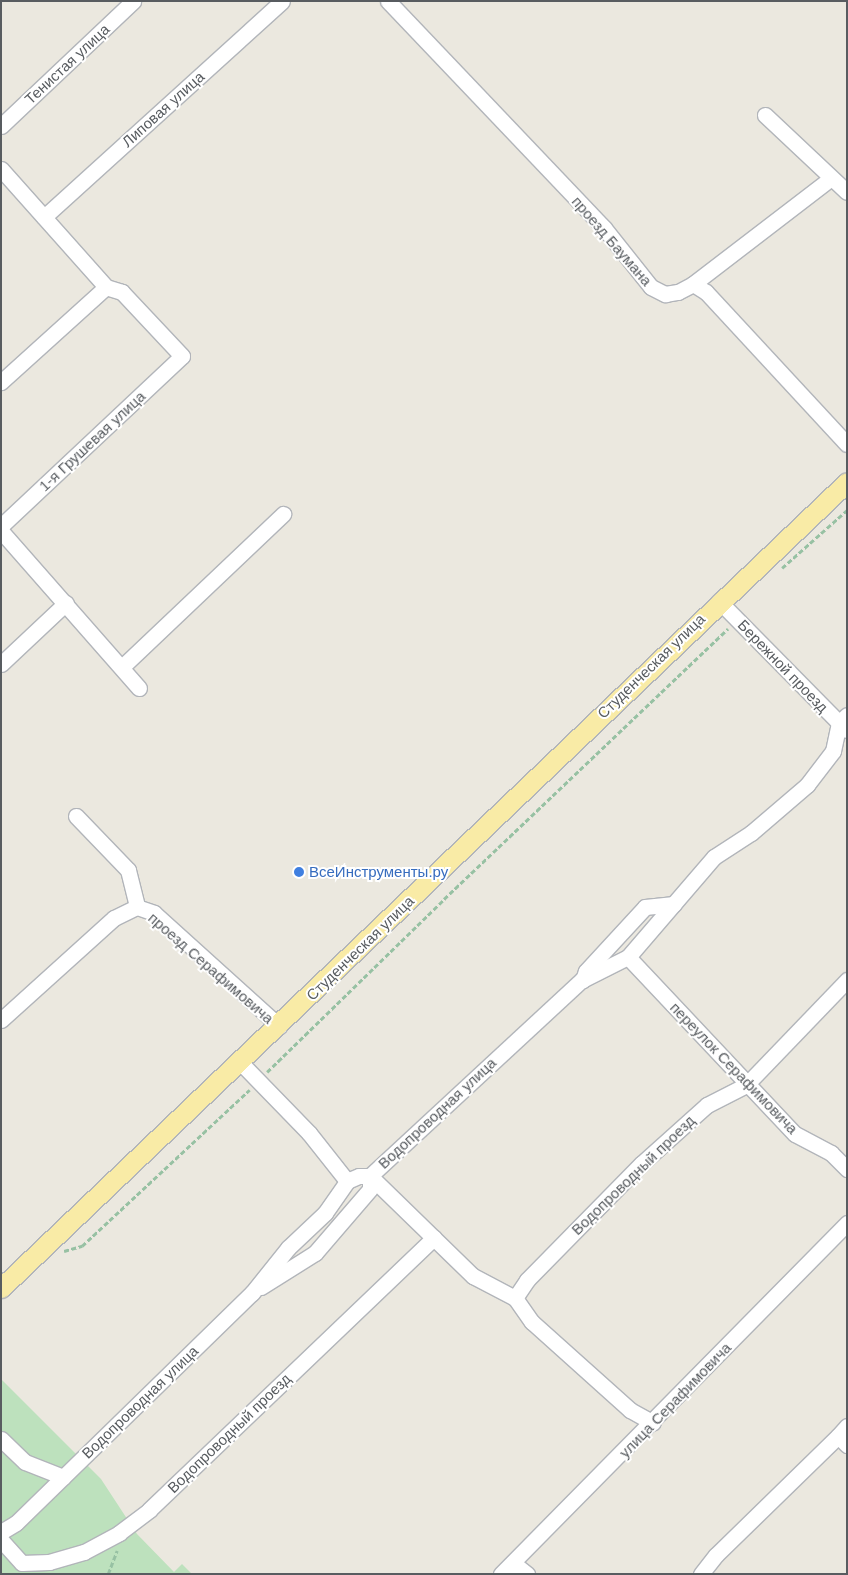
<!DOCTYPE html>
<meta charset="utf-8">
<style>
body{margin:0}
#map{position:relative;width:848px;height:1575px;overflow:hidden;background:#ebe8df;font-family:Arial,sans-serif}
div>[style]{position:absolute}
.green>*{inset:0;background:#bde1bd}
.path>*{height:2.5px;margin-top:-1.25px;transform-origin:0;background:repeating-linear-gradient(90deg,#97c1a3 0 5px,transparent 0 7.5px)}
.roads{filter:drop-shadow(1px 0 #b2b5ba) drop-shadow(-1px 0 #b2b5ba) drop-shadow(0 1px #b2b5ba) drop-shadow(0 -1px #b2b5ba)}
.minor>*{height:15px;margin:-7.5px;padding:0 7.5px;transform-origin:7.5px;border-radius:7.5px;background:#fff}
.major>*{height:19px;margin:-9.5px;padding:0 9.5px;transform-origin:9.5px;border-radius:9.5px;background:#f9eba6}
.dots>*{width:14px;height:14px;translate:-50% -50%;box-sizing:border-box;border:2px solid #fff;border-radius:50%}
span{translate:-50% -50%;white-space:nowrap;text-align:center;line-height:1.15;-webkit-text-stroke:4px #fff;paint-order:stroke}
.street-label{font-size:15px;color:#585c60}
.shop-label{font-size:15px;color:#366cbe}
.left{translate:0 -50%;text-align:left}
.frame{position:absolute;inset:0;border:2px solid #585c60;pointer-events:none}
</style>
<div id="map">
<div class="green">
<i style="clip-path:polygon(1px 1379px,101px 1479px,137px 1534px,174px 1572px,182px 1564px,192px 1574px,1px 1574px)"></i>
</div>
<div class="path">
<i style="left:782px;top:568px;width:87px;rotate:-41.7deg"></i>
<i style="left:267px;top:1072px;width:248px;rotate:-44.3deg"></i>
<i style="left:444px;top:899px;width:392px;rotate:-43.6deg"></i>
<i style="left:64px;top:1251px;width:19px;rotate:-16deg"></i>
<i style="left:82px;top:1246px;width:229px;rotate:-43deg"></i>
<i style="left:108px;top:1574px;width:25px;rotate:-69deg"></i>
</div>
<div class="roads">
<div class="minor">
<i style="left:388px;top:1px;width:313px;rotate:46.4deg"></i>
<i style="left:604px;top:228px;width:75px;rotate:51.5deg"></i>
<i style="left:651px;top:287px;width:16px;rotate:27deg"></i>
<i style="left:665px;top:294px;width:13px;rotate:-9deg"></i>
<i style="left:678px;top:292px;width:17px;rotate:-28deg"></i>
<i style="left:693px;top:284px;width:15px;rotate:32deg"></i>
<i style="left:706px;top:292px;width:207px;rotate:47.2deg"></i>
<i style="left:765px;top:115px;width:112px;rotate:43.2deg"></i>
<i style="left:1px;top:126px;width:182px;rotate:-43.4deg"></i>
<i style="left:1px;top:169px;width:158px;rotate:48.3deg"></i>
<i style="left:106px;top:287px;width:142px;rotate:137.9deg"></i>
<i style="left:44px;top:217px;width:321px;rotate:-42.2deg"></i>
<i style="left:693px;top:284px;width:174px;rotate:-37.5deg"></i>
<i style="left:1px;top:526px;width:248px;rotate:-43.2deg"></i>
<i style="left:182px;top:356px;width:88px;rotate:-133.2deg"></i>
<i style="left:122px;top:292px;width:17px;rotate:-163deg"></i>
<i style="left:1px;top:531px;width:209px;rotate:48.7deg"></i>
<i style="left:719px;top:601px;width:181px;rotate:45.4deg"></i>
<i style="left:1px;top:664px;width:89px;rotate:-43.2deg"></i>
<i style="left:123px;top:666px;width:221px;rotate:-43.5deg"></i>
<i style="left:76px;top:816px;width:75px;rotate:46.1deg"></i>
<i style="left:128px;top:870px;width:38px;rotate:76deg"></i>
<i style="left:137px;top:907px;width:18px;rotate:19deg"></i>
<i style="left:154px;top:913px;width:169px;rotate:42.1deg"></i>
<i style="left:628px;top:957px;width:243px;rotate:46.7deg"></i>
<i style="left:795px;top:1134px;width:41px;rotate:27.8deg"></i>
<i style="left:831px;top:1153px;width:23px;rotate:45deg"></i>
<i style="left:583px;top:980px;width:9px;rotate:-72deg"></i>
<i style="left:586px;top:971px;width:87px;rotate:-47.3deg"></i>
<i style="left:645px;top:907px;width:29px;rotate:-6deg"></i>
<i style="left:1px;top:1020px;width:152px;rotate:-42.1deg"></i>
<i style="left:114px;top:918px;width:25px;rotate:-26deg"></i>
<i style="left:240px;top:1062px;width:99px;rotate:45.8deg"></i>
<i style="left:309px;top:1133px;width:61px;rotate:51.6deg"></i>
<i style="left:370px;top:1176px;width:144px;rotate:44.2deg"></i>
<i style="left:473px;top:1276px;width:47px;rotate:27.6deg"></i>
<i style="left:515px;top:1298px;width:29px;rotate:55deg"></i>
<i style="left:532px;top:1322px;width:132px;rotate:41.9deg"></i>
<i style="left:630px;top:1410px;width:26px;rotate:29deg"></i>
<i style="left:261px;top:1287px;width:64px;rotate:-32.2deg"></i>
<i style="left:315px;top:1253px;width:84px;rotate:-49.3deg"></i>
<i style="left:370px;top:1189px;width:13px;rotate:-90deg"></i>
<i style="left:515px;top:1298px;width:22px;rotate:-56deg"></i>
<i style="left:527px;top:1280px;width:163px;rotate:-45.5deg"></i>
<i style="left:641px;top:1164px;width:89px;rotate:-41.8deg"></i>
<i style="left:707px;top:1105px;width:44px;rotate:-27.1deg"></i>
<i style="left:746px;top:1085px;width:146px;rotate:-46.1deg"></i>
<i style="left:847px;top:1426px;width:13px;rotate:132deg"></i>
<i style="left:838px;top:1436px;width:13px;rotate:45deg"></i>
<i style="left:1px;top:1439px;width:33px;rotate:44deg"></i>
<i style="left:25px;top:1462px;width:41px;rotate:21.5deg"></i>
<i style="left:1px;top:1532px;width:17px;rotate:-31deg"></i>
<i style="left:16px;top:1523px;width:330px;rotate:-44.3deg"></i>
<i style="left:252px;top:1293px;width:58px;rotate:-51.3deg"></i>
<i style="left:288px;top:1248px;width:51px;rotate:-43.4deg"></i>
<i style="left:325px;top:1213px;width:39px;rotate:-55deg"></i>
<i style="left:347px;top:1181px;width:13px;rotate:-23deg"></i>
<i style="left:359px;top:1176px;width:11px"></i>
<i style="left:370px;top:1176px;width:289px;rotate:-42.8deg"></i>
<i style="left:582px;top:980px;width:51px;rotate:-26.6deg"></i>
<i style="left:628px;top:957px;width:132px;rotate:-49.3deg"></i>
<i style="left:714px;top:857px;width:44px;rotate:-33deg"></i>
<i style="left:751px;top:833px;width:74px;rotate:-40.6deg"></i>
<i style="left:807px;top:785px;width:43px;rotate:-52.6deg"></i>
<i style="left:833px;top:751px;width:29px;rotate:-78deg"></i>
<i style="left:839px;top:723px;width:11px;rotate:-45deg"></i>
<i style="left:1px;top:1540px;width:31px;rotate:48deg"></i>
<i style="left:22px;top:1563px;width:27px;rotate:-2deg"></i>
<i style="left:49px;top:1562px;width:36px;rotate:-16deg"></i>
<i style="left:84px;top:1552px;width:40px;rotate:-28deg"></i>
<i style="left:119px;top:1533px;width:38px;rotate:-37deg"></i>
<i style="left:149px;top:1510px;width:394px;rotate:-43.7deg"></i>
<i style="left:513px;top:1563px;width:18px;rotate:38deg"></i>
<i style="left:501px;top:1574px;width:493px;rotate:-45.4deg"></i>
<i style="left:701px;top:1574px;width:24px;rotate:-52deg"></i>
<i style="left:716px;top:1555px;width:170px;rotate:-44.3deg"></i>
</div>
<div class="major">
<i style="left:1px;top:1288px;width:1168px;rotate:-43.61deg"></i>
</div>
</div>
<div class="dots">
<i style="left:299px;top:872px;background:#3f7fe0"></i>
</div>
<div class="street-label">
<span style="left:67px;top:64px;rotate:-43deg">Тенистая улица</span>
<span style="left:163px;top:109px;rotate:-42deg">Липовая улица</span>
<span style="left:612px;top:241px;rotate:49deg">проезд Баумана</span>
<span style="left:92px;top:441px;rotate:-43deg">1-я Грушевая улица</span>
<span style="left:651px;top:666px;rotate:-44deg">Студенческая улица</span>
<span style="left:783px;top:666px;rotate:46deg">Бережной проезд</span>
<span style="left:360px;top:948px;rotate:-44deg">Студенческая улица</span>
<span style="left:211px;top:968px;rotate:41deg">проезд Серафимовича</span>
<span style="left:734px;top:1068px;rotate:46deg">переулок Серафимовича</span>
<span style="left:437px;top:1113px;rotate:-43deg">Водопроводная улица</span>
<span style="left:633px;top:1175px;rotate:-44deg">Водопроводный проезд</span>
<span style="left:675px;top:1400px;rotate:-46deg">улица Серафимовича</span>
<span style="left:140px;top:1402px;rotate:-44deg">Водопроводная улица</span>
<span style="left:229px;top:1433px;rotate:-44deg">Водопроводный проезд</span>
</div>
<div class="shop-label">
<span class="left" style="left:309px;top:872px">ВсеИнструменты.ру</span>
</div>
<div class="frame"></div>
</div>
